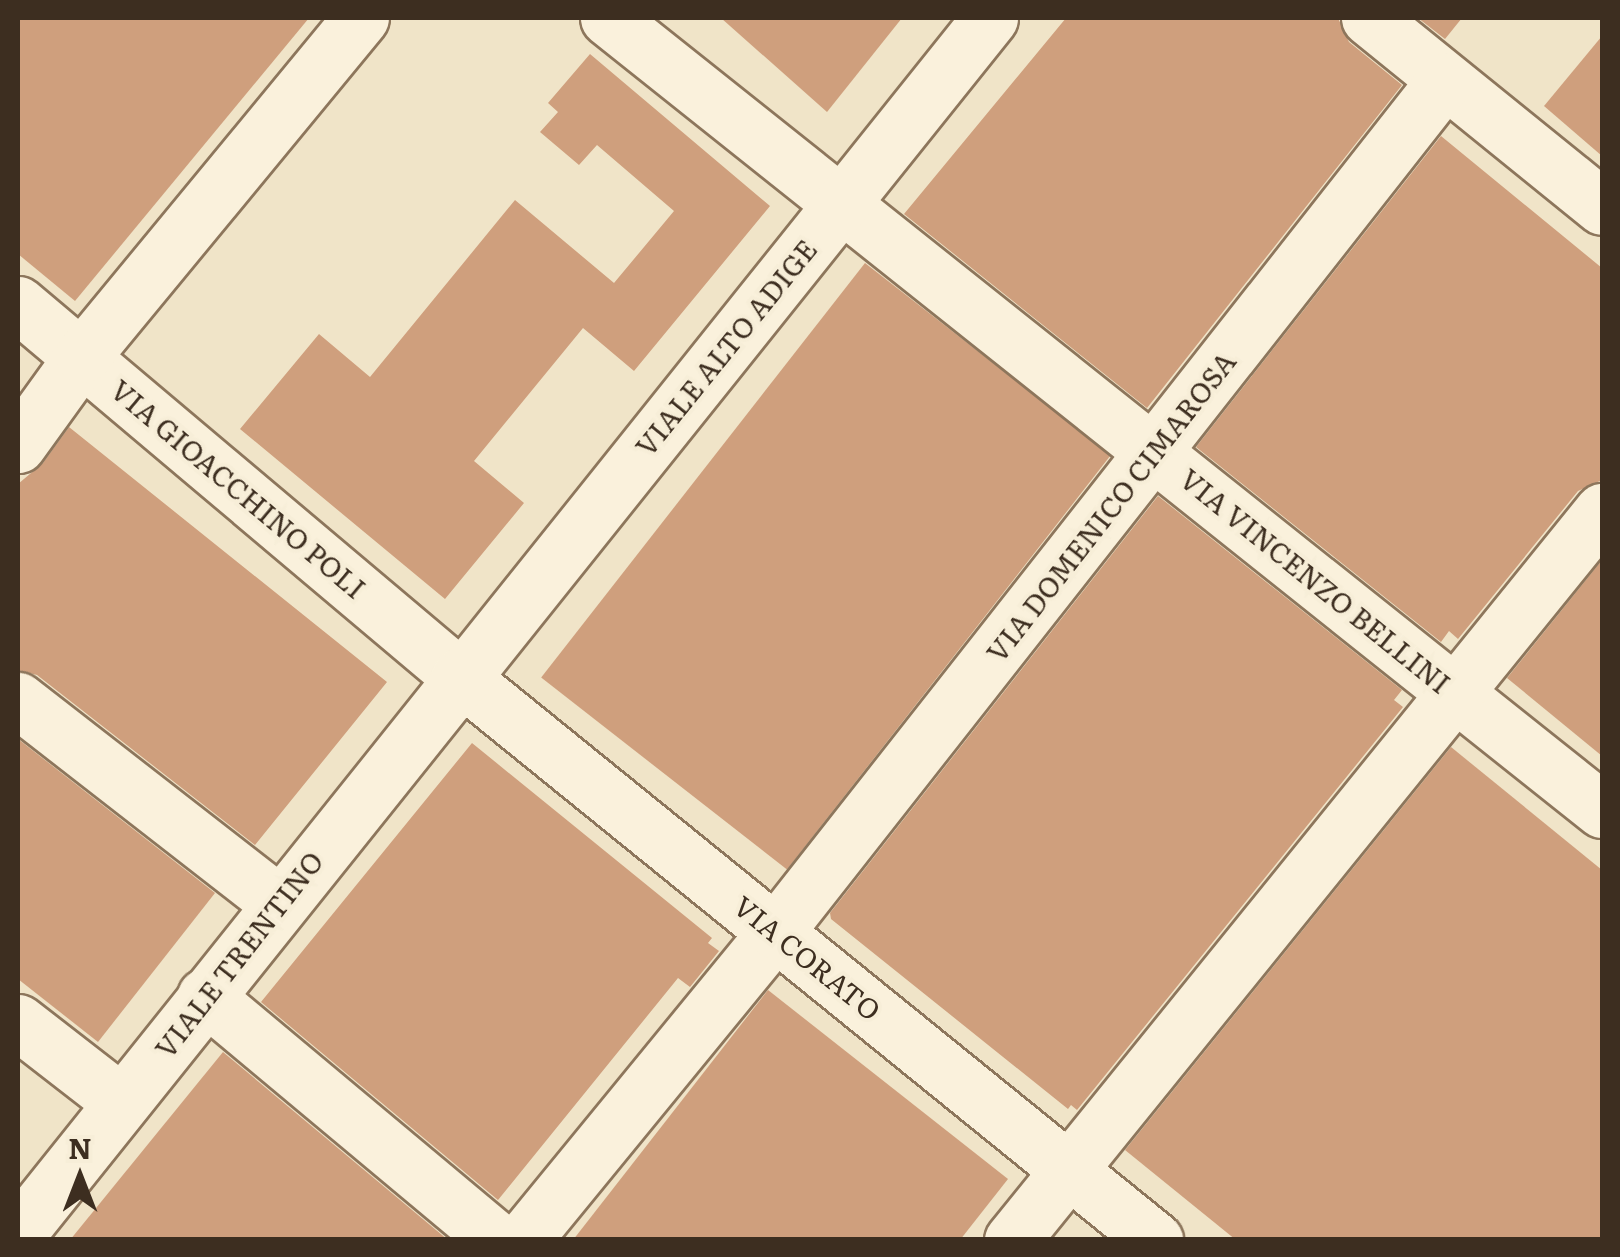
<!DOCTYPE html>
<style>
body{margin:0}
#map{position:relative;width:1620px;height:1257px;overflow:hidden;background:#f0e4c8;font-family:Literata,serif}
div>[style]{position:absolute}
.building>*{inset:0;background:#cf9f7d;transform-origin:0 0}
.roads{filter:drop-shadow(2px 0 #8d765c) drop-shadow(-2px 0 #8d765c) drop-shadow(0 2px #8d765c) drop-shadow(0 -2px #8d765c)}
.minor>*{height:55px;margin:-27.5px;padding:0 27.5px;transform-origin:27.5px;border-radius:27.5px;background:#faf1dc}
span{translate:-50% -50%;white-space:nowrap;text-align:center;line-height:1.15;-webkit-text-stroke:8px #f7eed8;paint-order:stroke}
.street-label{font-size:28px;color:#3d2e20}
.frame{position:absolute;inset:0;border:20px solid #3d2e20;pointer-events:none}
.north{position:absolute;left:30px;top:1127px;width:100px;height:100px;-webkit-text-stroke:8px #f7eed8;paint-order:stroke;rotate:0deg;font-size:28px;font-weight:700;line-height:40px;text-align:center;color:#3d2e20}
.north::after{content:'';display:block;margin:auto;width:35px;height:45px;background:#3d2e20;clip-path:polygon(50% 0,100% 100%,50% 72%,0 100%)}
</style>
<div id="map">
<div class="building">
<i style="clip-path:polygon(18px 18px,309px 18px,75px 301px,18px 254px)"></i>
<i style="clip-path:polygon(721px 18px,902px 18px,827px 112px)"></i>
<i style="clip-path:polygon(1066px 18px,1338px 18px,1349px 42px,1402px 85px,1147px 408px,904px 214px)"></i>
<i style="clip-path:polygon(1418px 18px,1462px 18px,1445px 39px)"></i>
<i style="clip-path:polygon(1602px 36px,1602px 156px,1544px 106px)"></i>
<i style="clip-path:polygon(590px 54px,770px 206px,634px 371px,583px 328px,474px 461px,524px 503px,445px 599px,240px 429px,319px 334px,370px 377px,515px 200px,614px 283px,674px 211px,597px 145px,579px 165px,540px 132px,558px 112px,548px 103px)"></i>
<i style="clip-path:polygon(1441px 136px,1602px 268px,1602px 480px,1578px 491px,1458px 639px,1449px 631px,1441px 642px,1196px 447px)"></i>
<i style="left:865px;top:263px;width:312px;height:526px;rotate:38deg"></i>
<i style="clip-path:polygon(69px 427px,387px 682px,255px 845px,37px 675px,18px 670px,18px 484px,43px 463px)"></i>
<i style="clip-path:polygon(1158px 496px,1402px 690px,1394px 700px,1403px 707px,1077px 1110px,1071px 1105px,1068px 1109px,831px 919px,830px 913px)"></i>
<i style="clip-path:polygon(1602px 560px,1602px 756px,1507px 678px)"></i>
<i style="clip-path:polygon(18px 739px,215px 893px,98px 1042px,18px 979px)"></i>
<i style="clip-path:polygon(472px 743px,712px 938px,708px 943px,719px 951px,690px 987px,678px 978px,498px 1200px,261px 1002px)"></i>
<i style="clip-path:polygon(1451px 747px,1602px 870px,1602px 1240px,1236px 1240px,1125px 1150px)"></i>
<i style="clip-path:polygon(768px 990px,1008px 1179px,960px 1240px,573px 1240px)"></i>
<i style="clip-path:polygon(223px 1052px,448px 1240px,70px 1240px)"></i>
</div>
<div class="roads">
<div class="minor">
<i style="left:608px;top:18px;width:1271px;rotate:38.55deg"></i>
<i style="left:1369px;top:18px;width:300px;rotate:39deg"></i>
<i style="left:18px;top:304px;width:577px;rotate:40.15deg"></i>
<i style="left:459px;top:676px;width:896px;rotate:39.02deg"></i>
<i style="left:18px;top:445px;width:111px;rotate:-54.2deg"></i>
<i style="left:83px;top:355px;width:437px;rotate:-50.5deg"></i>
<i style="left:18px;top:700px;width:331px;rotate:37.9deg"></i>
<i style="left:205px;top:996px;width:381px;rotate:39.9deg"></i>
<i style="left:18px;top:1022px;width:130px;rotate:37.8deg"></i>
<i style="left:18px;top:1233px;width:1556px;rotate:-51.34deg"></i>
<i style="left:523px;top:1240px;width:399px;rotate:-50.7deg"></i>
<i style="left:776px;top:931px;width:1082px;rotate:-51.83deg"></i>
<i style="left:1012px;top:1240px;width:938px;rotate:-51.02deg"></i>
</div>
</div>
<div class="street-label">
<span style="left:725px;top:347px;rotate:-51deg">VIALE ALTO ADIGE</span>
<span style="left:239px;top:488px;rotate:40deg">VIA GIOACCHINO POLI</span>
<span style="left:1110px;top:506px;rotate:-52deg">VIA DOMENICO CIMAROSA</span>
<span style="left:1316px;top:580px;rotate:39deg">VIA VINCENZO BELLINI</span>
<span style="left:238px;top:954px;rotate:-52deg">VIALE TRENTINO</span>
<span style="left:808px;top:957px;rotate:39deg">VIA CORATO</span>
</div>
<div class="frame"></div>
<div class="north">N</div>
</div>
